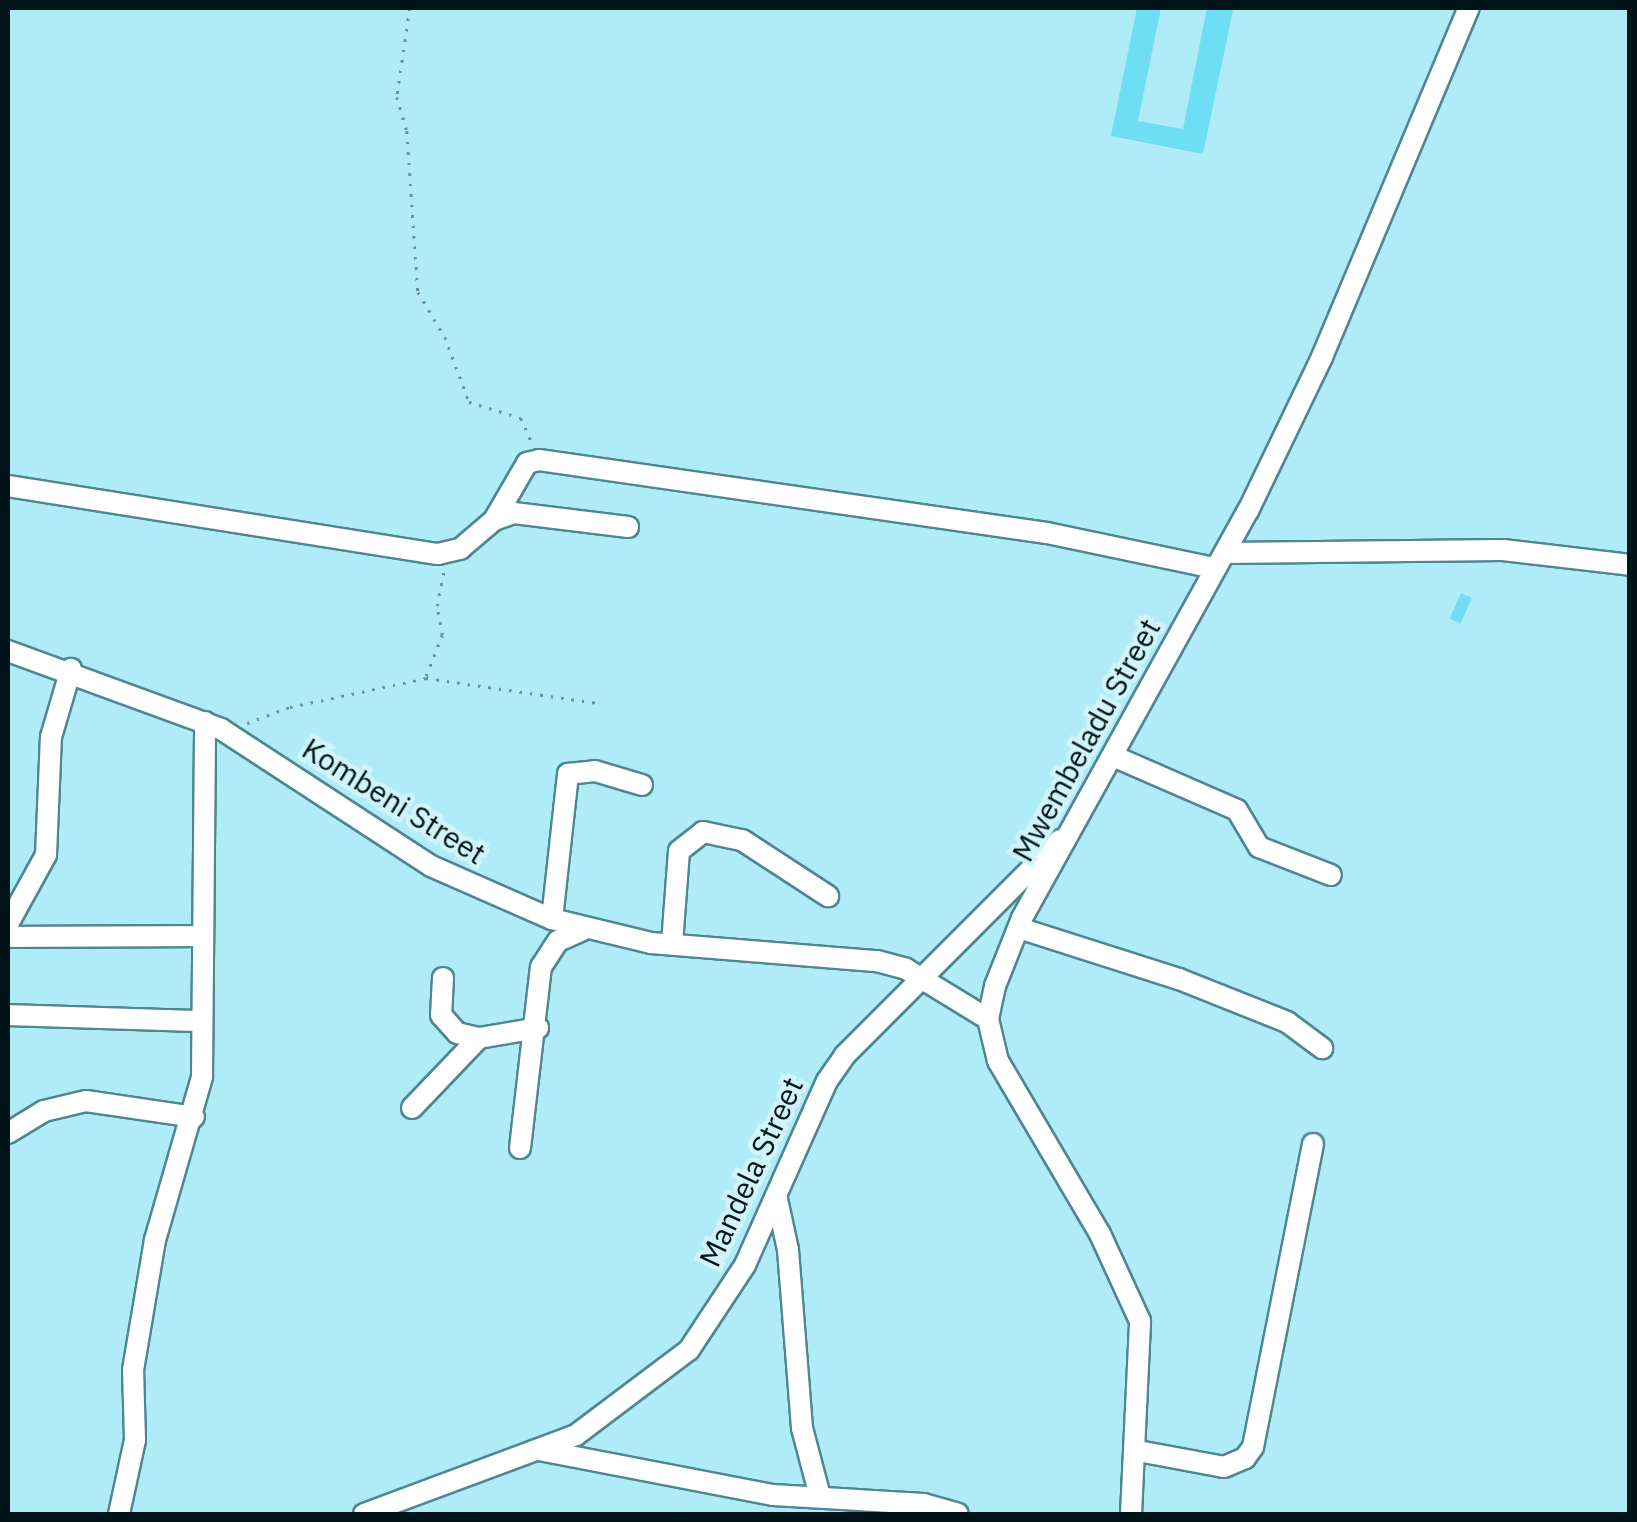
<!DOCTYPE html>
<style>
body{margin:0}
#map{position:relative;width:1637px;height:1522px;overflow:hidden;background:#b0ebf8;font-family:"IBM Plex Sans",sans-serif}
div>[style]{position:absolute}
.building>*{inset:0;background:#6edef5;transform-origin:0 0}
.path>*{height:2.5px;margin-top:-1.25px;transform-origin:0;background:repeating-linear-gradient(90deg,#67929c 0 2.5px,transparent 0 10.5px)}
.roads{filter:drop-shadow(2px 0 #4e8692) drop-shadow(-2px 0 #4e8692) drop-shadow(0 2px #4e8692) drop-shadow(0 -2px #4e8692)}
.minor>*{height:20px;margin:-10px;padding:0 10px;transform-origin:10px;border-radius:10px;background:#fff}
span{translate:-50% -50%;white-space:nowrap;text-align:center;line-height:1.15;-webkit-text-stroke:9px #d1f4fb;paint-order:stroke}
.street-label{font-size:30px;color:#001419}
.frame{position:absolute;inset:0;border:10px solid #001419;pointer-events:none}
</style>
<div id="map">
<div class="building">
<i style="clip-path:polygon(1137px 8px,1161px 8px,1138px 121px,1183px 129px,1207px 8px,1233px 10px,1203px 154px,1111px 136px)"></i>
<i style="left:1461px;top:593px;width:12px;height:28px;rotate:24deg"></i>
</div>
<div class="path">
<i style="left:410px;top:8px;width:90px;rotate:98.3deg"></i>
<i style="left:397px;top:97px;width:35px;rotate:74deg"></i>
<i style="left:407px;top:131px;width:161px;rotate:86.1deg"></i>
<i style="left:418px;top:292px;width:52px;rotate:59deg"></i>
<i style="left:445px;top:337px;width:69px;rotate:69.7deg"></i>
<i style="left:469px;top:402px;width:54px;rotate:17.1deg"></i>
<i style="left:521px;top:418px;width:27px;rotate:66deg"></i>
<i style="left:426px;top:676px;width:44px;rotate:-68.7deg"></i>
<i style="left:442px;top:635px;width:29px;rotate:-100deg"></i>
<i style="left:437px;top:606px;width:38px;rotate:-79deg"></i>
<i style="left:247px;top:723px;width:46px;rotate:-20.4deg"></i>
<i style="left:290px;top:707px;width:139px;rotate:-12deg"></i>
<i style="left:426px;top:678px;width:173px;rotate:8.3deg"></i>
</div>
<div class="roads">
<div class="minor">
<i style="left:8px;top:486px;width:435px;rotate:9deg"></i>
<i style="left:438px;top:554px;width:23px;rotate:-13deg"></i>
<i style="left:460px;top:549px;width:45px;rotate:-40.5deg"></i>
<i style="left:494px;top:520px;width:66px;rotate:-59.9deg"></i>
<i style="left:527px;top:463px;width:12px;rotate:-14deg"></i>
<i style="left:539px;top:460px;width:513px;rotate:8.18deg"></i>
<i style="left:1047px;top:533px;width:172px;rotate:11.8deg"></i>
<i style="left:494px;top:520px;width:21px;rotate:-19deg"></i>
<i style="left:514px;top:513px;width:115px;rotate:7deg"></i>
<i style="left:1225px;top:553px;width:278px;rotate:-0.6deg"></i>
<i style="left:1503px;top:550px;width:128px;rotate:6.7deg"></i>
<i style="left:8px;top:651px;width:227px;rotate:20.1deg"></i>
<i style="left:221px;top:729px;width:251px;rotate:33.1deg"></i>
<i style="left:431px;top:866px;width:132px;rotate:23.7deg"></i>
<i style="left:552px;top:919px;width:102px;rotate:13.6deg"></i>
<i style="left:651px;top:943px;width:227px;rotate:4.6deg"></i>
<i style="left:877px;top:961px;width:30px;rotate:15deg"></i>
<i style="left:906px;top:969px;width:96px;rotate:31.4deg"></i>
<i style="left:1113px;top:756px;width:135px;rotate:23.5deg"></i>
<i style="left:1237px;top:810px;width:43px;rotate:59.3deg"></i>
<i style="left:1259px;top:847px;width:77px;rotate:21.3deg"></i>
<i style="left:552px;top:919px;width:146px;rotate:-83.7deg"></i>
<i style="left:568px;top:774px;width:27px;rotate:-6deg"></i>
<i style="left:595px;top:771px;width:49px;rotate:16.6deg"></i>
<i style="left:8px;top:924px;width:79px;rotate:-61.2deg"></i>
<i style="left:46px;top:855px;width:118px;rotate:-87.6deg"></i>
<i style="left:51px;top:737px;width:71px;rotate:-73.6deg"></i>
<i style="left:1019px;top:928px;width:168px;rotate:17.7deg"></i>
<i style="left:1179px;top:979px;width:116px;rotate:21.7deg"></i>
<i style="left:1287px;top:1022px;width:44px;rotate:36.6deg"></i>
<i style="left:8px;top:937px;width:195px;rotate:-0.3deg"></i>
<i style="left:672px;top:944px;width:93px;rotate:-85.7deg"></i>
<i style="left:679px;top:851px;width:31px;rotate:-38deg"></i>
<i style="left:703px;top:832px;width:40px;rotate:12deg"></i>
<i style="left:742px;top:840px;width:103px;rotate:33.1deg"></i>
<i style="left:443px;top:978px;width:37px;rotate:93deg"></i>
<i style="left:441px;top:1015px;width:24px;rotate:48deg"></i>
<i style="left:457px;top:1033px;width:23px;rotate:13deg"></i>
<i style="left:479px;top:1038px;width:60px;rotate:-9.6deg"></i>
<i style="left:8px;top:1015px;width:194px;rotate:1.8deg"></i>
<i style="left:412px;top:1108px;width:97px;rotate:-46.3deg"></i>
<i style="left:8px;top:1133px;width:42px;rotate:-31.4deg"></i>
<i style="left:44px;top:1111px;width:43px;rotate:-13.4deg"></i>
<i style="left:86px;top:1101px;width:109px;rotate:8.4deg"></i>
<i style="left:520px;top:1148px;width:182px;rotate:-83.4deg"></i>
<i style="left:541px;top:967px;width:31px;rotate:-57deg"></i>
<i style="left:558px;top:941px;width:27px;rotate:-24deg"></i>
<i style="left:777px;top:1199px;width:52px;rotate:77.8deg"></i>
<i style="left:788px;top:1250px;width:179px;rotate:85.5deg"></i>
<i style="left:802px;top:1428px;width:67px;rotate:75.3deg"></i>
<i style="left:539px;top:1450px;width:238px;rotate:10.9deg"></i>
<i style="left:773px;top:1495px;width:151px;rotate:3.4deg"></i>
<i style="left:924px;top:1504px;width:35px;rotate:16deg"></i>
<i style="left:1138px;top:1451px;width:87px;rotate:10.5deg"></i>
<i style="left:1224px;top:1467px;width:23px;rotate:-23deg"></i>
<i style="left:1245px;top:1458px;width:14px;rotate:-54deg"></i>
<i style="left:1253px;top:1447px;width:309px;rotate:-78.8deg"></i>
<i style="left:119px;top:1514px;width:76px;rotate:-77.8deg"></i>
<i style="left:135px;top:1440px;width:70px;rotate:-91.6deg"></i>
<i style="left:133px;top:1370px;width:132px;rotate:-80.4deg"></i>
<i style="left:155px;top:1240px;width:170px;rotate:-73.9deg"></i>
<i style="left:202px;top:1077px;width:355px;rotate:-89.5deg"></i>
<i style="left:364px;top:1514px;width:226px;rotate:-20.4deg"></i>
<i style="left:576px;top:1435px;width:141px;rotate:-37deg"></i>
<i style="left:689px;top:1350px;width:102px;rotate:-56.6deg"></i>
<i style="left:745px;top:1265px;width:201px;rotate:-66deg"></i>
<i style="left:827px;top:1081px;width:32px;rotate:-55deg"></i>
<i style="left:845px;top:1055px;width:304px;rotate:-45deg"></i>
<i style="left:1131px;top:1514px;width:193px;rotate:-87.3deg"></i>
<i style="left:1140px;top:1321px;width:96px;rotate:-114.7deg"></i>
<i style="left:1100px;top:1234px;width:201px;rotate:-120.5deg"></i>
<i style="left:998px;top:1061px;width:43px;rotate:-103.4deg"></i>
<i style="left:988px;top:1019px;width:34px;rotate:-78deg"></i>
<i style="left:995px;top:986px;width:73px;rotate:-68.3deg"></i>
<i style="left:1022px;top:918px;width:466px;rotate:-61deg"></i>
<i style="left:1248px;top:511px;width:171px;rotate:-64.3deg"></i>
<i style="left:1322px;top:357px;width:379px;rotate:-67.2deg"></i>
</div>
</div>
<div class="street-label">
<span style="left:1086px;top:740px;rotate:-61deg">Mwembeladu Street</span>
<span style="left:394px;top:801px;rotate:32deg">Kombeni Street</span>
<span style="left:751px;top:1172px;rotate:-65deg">Mandela Street</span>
</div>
<div class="frame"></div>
</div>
